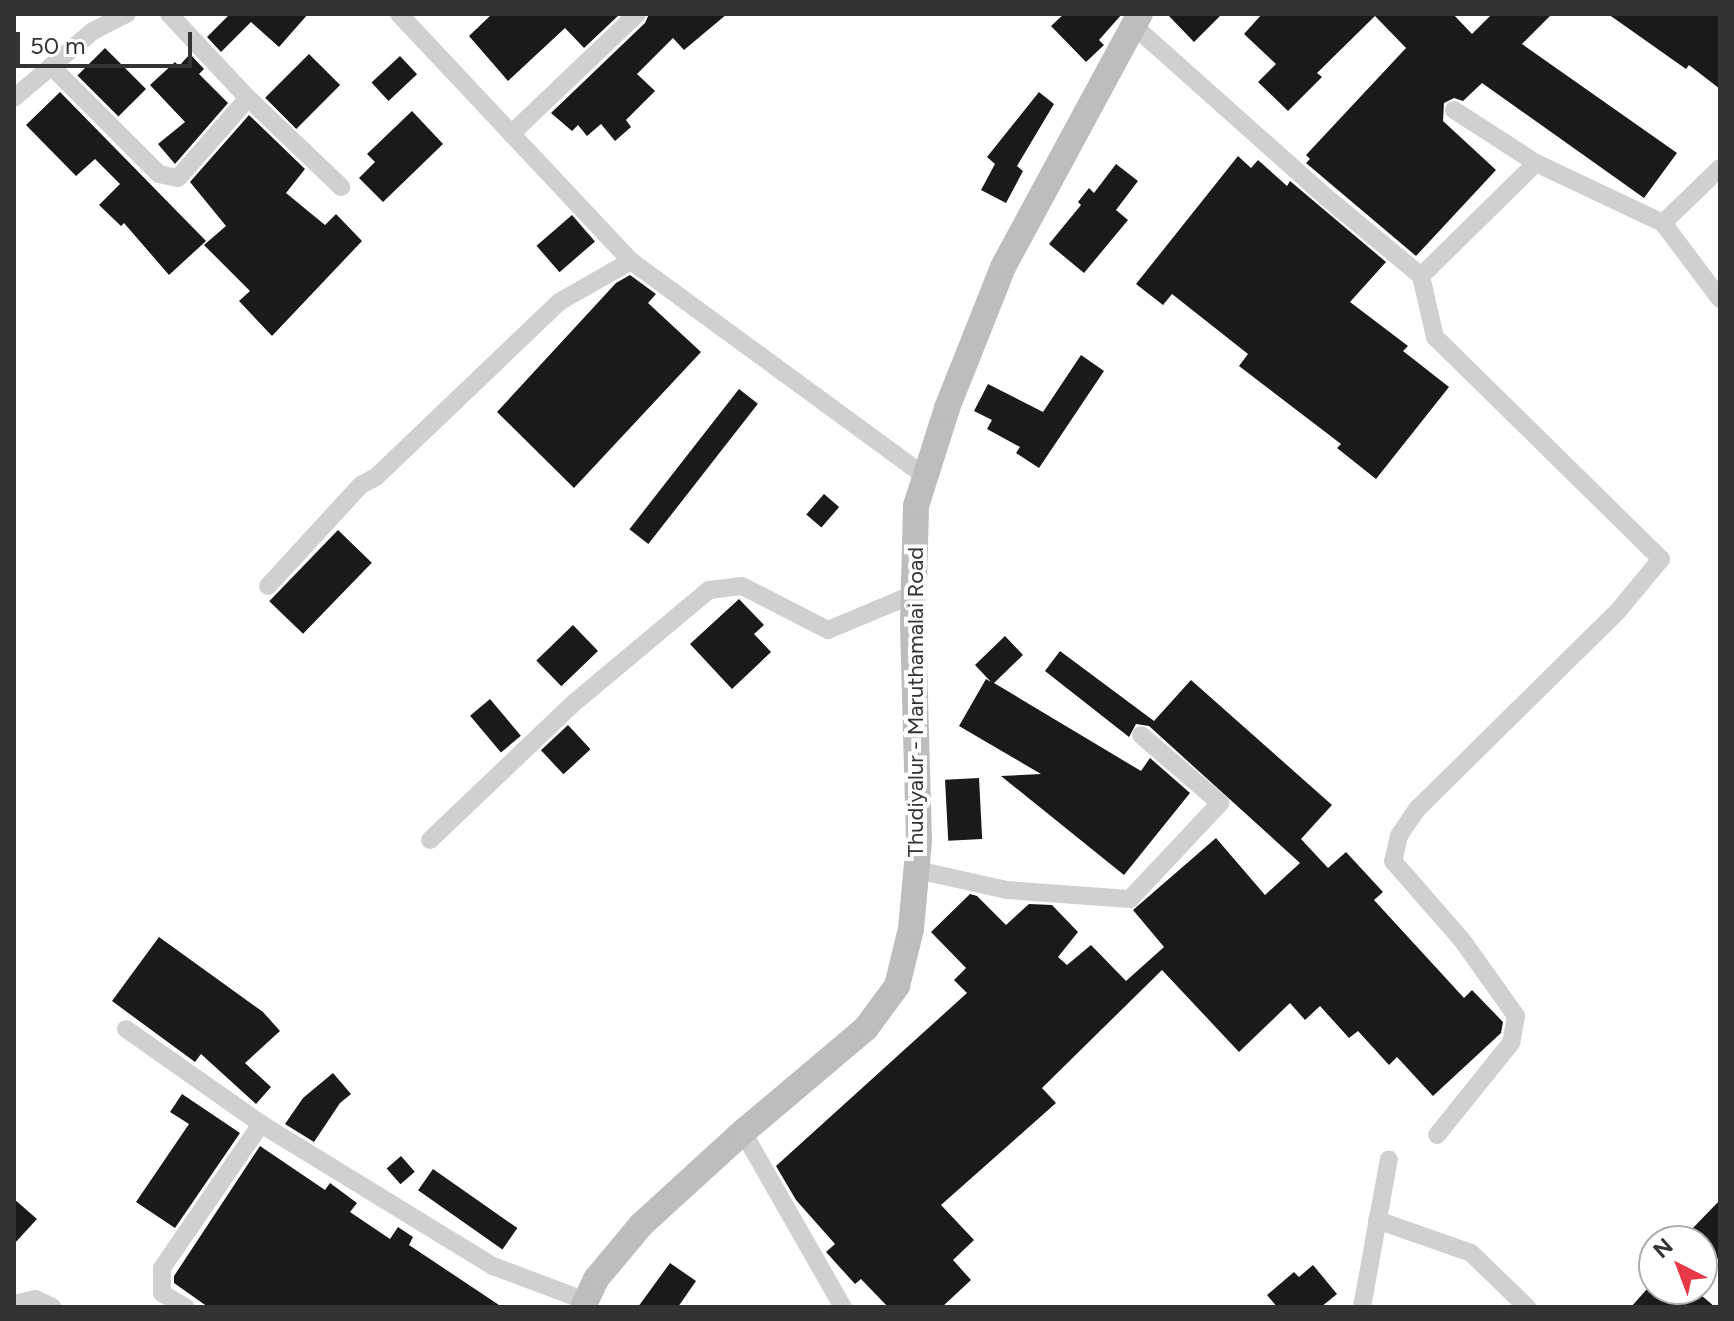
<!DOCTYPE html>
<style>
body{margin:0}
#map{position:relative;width:1734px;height:1321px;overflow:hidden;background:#fff;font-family:Figtree,sans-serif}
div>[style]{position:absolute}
.building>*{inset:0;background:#1a1a1a;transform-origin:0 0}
.minor>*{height:18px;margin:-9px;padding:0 9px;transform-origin:9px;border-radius:9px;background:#d0d0d0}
.secondary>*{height:26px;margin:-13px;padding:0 13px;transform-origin:13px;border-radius:13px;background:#bdbdbd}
span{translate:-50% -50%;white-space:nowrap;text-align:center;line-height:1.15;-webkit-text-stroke:8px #fff;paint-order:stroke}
.street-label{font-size:22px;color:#333}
.frame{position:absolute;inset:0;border:16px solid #333;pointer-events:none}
.north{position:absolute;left:1638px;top:1225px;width:80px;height:80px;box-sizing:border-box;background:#fff;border:2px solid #adadad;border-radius:50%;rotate:318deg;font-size:22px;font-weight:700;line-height:32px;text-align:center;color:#333}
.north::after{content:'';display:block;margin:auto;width:28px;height:36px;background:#e63946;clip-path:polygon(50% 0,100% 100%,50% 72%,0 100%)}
.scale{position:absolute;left:16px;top:32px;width:176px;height:36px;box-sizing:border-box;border:4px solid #333;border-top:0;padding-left:10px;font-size:24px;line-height:28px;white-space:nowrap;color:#333;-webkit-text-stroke:6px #fff;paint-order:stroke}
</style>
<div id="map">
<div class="building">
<i style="clip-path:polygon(230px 14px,308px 14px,279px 47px,251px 22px,221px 52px,207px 37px)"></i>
<i style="clip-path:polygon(492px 14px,620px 14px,584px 48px,565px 28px,508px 81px,469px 36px)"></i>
<i style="clip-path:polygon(649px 14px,727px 14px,684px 50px,673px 38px,637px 74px,655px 91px,626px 120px,631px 127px,615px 141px,601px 124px,587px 136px,578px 125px,572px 131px,551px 113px,645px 23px)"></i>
<i style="clip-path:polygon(1064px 14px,1122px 14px,1099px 40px,1104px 45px,1086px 62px,1051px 26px)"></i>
<i style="clip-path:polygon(1167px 14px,1222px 14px,1194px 42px)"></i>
<i style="clip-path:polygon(1262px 14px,1453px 14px,1472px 34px,1492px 14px,1552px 14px,1522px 44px,1677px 153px,1644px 198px,1482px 83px,1463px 101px,1454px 98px,1444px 103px,1443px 121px,1496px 170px,1416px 256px,1306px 163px,1310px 159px,1306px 155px,1406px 48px,1375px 16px,1317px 73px,1322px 77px,1288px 111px,1258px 82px,1276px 64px,1244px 34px)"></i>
<i style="clip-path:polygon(1608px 14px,1720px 14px,1720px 89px,1689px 65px,1686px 69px)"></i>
<i style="left:105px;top:48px;width:58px;height:39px;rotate:45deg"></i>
<i style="clip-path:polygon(190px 54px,204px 69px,199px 74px,228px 103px,175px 164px,158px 144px,185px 122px,150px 85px,175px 62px,179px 66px)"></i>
<i style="left:309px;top:54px;width:44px;height:62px;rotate:45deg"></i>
<i style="left:400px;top:56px;width:25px;height:39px;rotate:47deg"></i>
<i style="clip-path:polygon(60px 92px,206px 241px,169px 275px,124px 223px,121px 226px,99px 205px,120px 184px,95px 159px,76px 176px,26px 125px)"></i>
<i style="clip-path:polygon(1039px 92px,1054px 104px,1017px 166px,1023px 171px,1006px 203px,981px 190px,995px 164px,987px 157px)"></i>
<i style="clip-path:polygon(412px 111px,443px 144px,383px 202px,359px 178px,375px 162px,367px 154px)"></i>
<i style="clip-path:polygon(249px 115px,305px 169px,286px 193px,325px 225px,336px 214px,362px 241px,272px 336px,239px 301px,250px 291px,204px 245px,226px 226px,190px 182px)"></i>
<i style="clip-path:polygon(1238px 156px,1251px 168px,1258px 160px,1287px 186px,1290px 181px,1386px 262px,1350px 302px,1408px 346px,1403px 351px,1449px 387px,1376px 479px,1337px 448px,1341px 444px,1239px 366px,1248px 354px,1172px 294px,1163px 305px,1136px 284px)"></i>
<i style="clip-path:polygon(1116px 164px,1138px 181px,1116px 210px,1128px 220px,1084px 273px,1049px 244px,1081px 205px,1078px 202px,1089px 188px,1094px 193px)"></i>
<i style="left:572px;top:215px;width:35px;height:47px;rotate:49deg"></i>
<i style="clip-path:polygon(630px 275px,656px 294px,648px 303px,701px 352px,574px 488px,497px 412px,616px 283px)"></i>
<i style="clip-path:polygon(1081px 355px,1104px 371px,1039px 468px,1016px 453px,1020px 447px,987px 429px,992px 420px,974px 411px,988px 384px,1043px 412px)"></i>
<i style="left:739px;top:389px;width:24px;height:178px;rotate:38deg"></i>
<i style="left:824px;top:494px;width:20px;height:27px;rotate:41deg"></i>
<i style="left:338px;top:530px;width:47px;height:99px;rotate:44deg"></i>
<i style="clip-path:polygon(739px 599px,764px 625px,754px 634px,771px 652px,732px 689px,690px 644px)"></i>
<i style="left:573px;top:625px;width:36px;height:51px;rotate:46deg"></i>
<i style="clip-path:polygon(1005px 636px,1023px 655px,994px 683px,1141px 771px,1150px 758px,1190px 793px,1124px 875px,1001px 776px,1041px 774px,959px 726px,986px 679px,991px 682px,975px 665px)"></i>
<i style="clip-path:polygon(1060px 651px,1154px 721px,1191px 680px,1332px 805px,1301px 839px,1328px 868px,1346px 852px,1383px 892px,1374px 900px,1464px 998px,1472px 990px,1503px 1022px,1501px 1033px,1433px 1096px,1397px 1057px,1389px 1065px,1358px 1031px,1349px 1038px,1320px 1006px,1305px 1020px,1290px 1003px,1239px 1052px,1162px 970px,1042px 1088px,1056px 1103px,941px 1205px,974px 1240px,953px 1260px,971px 1280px,942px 1307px,888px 1307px,861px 1279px,855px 1284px,826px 1252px,835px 1244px,796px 1200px,776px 1166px,967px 993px,954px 980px,966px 968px,931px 932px,970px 894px,977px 896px,1006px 925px,1029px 904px,1052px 905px,1078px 932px,1058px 957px,1067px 965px,1091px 945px,1126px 981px,1164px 947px,1133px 910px,1216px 838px,1265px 895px,1300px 863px,1149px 726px,1136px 724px,1129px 737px,1045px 671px)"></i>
<i style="left:490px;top:699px;width:48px;height:26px;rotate:50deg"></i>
<i style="left:568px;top:725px;width:33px;height:37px;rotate:47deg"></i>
<i style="left:979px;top:778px;width:61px;height:34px;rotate:87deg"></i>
<i style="clip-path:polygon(159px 937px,263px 1012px,280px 1031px,245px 1063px,271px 1087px,256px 1104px,201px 1054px,195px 1062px,112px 1001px)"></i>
<i style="clip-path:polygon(333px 1073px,351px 1094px,340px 1103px,314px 1142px,285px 1124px,303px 1098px)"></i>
<i style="clip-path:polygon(182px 1094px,240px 1133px,175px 1228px,136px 1202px,189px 1124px,170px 1112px)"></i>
<i style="clip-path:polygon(260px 1146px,325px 1190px,330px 1183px,357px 1203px,350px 1212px,390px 1239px,398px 1227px,413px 1237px,409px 1245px,502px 1307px,208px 1307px,174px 1283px,174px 1276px)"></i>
<i style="left:401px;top:1156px;width:21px;height:19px;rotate:49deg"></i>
<i style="left:433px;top:1169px;width:103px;height:26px;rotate:35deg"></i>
<i style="clip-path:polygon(14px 1199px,37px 1219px,14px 1244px)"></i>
<i style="clip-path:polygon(1720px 1200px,1720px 1261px,1689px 1232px)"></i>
<i style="clip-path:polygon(670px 1263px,696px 1281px,678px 1307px,638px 1307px)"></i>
<i style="clip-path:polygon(1313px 1265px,1337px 1294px,1321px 1307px,1277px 1307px,1267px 1295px,1294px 1272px,1299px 1277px)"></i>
<i style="clip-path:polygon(1647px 1289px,1694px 1289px,1715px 1307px,1631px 1307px)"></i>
</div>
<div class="minor">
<i style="left:169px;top:14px;width:115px;rotate:46.8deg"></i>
<i style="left:248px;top:98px;width:129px;rotate:43.7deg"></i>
<i style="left:399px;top:14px;width:339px;rotate:46.8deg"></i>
<i style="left:631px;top:261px;width:364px;rotate:36.2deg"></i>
<i style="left:1134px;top:26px;width:257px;rotate:41.7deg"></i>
<i style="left:1326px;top:197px;width:124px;rotate:39.7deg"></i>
<i style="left:1421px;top:276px;width:63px;rotate:77.1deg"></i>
<i style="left:1435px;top:337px;width:317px;rotate:44.5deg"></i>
<i style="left:1661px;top:559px;width:67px;rotate:129.6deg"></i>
<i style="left:1618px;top:611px;width:282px;rotate:135.4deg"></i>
<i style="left:1417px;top:809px;width:32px;rotate:124deg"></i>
<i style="left:1399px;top:836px;width:26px;rotate:103deg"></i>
<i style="left:1393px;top:861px;width:105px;rotate:48.9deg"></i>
<i style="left:1462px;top:940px;width:93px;rotate:54.6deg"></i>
<i style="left:1516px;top:1016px;width:27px;rotate:100deg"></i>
<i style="left:1511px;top:1043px;width:118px;rotate:128.8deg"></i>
<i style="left:51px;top:66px;width:153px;rotate:45deg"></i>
<i style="left:159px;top:174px;width:19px;rotate:12deg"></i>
<i style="left:178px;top:178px;width:106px;rotate:-48.8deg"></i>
<i style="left:14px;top:98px;width:104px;rotate:-40.3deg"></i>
<i style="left:93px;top:31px;width:38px;rotate:-27deg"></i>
<i style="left:1454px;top:110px;width:98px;rotate:32.9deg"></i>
<i style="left:1536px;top:163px;width:140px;rotate:25.3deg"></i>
<i style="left:1663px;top:223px;width:95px;rotate:53.1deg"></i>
<i style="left:511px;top:134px;width:174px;rotate:-43.6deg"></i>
<i style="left:1663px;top:223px;width:79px;rotate:-44deg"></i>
<i style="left:1421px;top:276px;width:161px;rotate:-44.5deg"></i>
<i style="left:268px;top:586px;width:137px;rotate:-47.4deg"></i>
<i style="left:361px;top:485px;width:17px;rotate:-28deg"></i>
<i style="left:376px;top:477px;width:253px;rotate:-43.7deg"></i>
<i style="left:559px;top:302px;width:83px;rotate:-29.7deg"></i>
<i style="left:430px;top:840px;width:200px;rotate:-43.6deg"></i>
<i style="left:575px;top:702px;width:175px;rotate:-39.9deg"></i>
<i style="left:709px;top:590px;width:33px;rotate:-7deg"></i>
<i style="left:742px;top:586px;width:97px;rotate:27.1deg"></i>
<i style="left:828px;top:630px;width:93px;rotate:-22.7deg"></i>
<i style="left:917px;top:870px;width:92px;rotate:12.5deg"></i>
<i style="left:1007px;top:890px;width:123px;rotate:4.2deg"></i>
<i style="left:1130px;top:899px;width:132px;rotate:-46.8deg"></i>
<i style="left:1220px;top:803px;width:104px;rotate:-139.3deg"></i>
<i style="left:126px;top:1029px;width:165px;rotate:35.1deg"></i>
<i style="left:261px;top:1124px;width:272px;rotate:31.5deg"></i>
<i style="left:493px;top:1266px;width:99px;rotate:20.6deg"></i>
<i style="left:743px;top:1132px;width:202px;rotate:60.3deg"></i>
<i style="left:1377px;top:1220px;width:100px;rotate:19.3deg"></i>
<i style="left:1471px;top:1253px;width:78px;rotate:44deg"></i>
<i style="left:14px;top:1304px;width:22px;rotate:-13deg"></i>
<i style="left:35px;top:1299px;width:19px;rotate:25deg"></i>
<i style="left:185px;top:1307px;width:27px;rotate:-149deg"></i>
<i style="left:162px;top:1293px;width:25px;rotate:-90deg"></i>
<i style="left:162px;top:1268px;width:175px;rotate:-55.5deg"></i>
<i style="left:1362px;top:1307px;width:150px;rotate:-79.7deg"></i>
</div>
<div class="secondary">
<i style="left:583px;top:1307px;width:31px;rotate:-65deg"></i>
<i style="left:596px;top:1279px;width:70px;rotate:-50.2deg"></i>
<i style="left:641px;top:1225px;width:138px;rotate:-42.4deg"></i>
<i style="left:743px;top:1132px;width:161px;rotate:-40.2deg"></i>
<i style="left:866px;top:1028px;width:52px;rotate:-53.6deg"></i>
<i style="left:897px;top:986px;width:59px;rotate:-76.2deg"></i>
<i style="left:911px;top:929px;width:88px;rotate:-84.8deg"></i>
<i style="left:919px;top:841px;width:220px;rotate:-91.6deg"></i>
<i style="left:913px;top:621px;width:115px;rotate:-88.5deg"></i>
<i style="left:916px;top:506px;width:103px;rotate:-72.4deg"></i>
<i style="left:947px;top:408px;width:152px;rotate:-68.3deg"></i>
<i style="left:1003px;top:267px;width:288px;rotate:-61.6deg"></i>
</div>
<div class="street-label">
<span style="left:916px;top:702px;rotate:-90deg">Thudiyalur - Maruthamalai Road</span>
</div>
<div class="frame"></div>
<div class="north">N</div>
<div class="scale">50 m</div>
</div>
